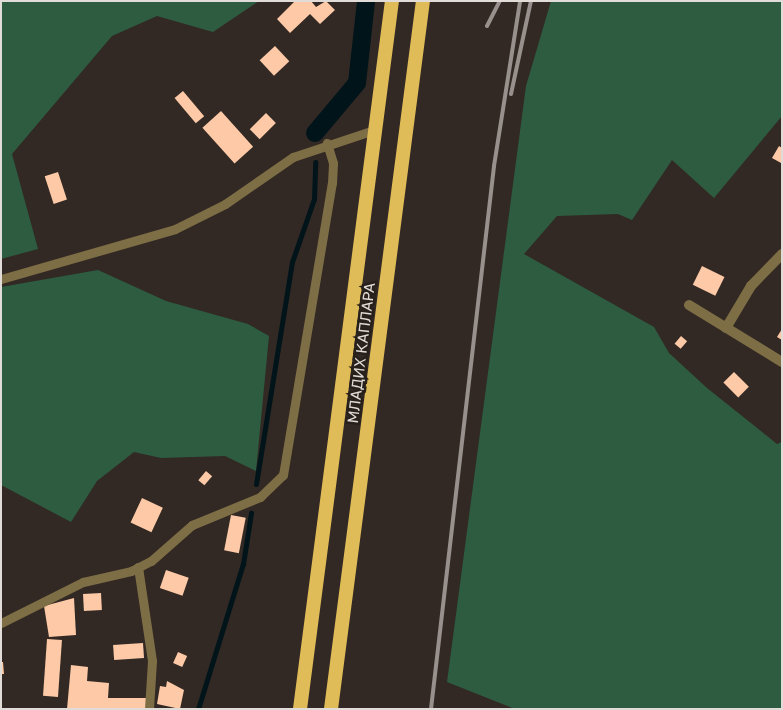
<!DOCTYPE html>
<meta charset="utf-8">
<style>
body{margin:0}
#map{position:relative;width:783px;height:710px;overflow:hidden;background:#322924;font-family:"Golos Text",sans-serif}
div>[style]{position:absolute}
.green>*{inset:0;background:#2d5c41}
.stream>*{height:5px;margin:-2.5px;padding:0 2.5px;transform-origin:2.5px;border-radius:2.5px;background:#011419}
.canal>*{height:18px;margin:-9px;padding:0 9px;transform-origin:9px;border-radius:9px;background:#011419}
.building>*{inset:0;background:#fdc9a6;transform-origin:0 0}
.service>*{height:9px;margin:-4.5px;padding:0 4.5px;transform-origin:4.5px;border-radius:4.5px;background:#7e6e45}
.minor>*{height:10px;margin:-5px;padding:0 5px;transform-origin:5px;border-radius:5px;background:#7e6e45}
.trunk>*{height:14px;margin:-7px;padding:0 7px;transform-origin:7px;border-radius:7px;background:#e0bc58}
.rail>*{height:4px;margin:-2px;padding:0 2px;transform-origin:2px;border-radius:2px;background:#97908c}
span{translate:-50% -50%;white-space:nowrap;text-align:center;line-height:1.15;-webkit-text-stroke:5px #28201a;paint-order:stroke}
.street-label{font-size:15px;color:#e2dcd8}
.frame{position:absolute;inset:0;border:2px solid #e2dcd8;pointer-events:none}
</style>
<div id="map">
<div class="green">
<i style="clip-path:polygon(1px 1px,259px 1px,213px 32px,157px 16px,112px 36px,12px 154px,38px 249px,1px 259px)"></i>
<i style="clip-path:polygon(551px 1px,782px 1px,782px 116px,714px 198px,672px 160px,632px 220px,618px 214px,557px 216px,524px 254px,654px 327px,669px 353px,707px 388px,777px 444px,782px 442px,782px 709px,515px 709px,447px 682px,526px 86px)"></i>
<i style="clip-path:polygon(98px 270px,166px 301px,248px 324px,269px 336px,256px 471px,225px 456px,161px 458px,134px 452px,97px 481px,71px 522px,1px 485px,1px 287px)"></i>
</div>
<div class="stream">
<i style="left:256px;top:484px;width:225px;rotate:-80.8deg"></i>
<i style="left:292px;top:262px;width:67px;rotate:-70.8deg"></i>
<i style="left:314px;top:199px;width:37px;rotate:-88deg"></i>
<i style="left:198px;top:709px;width:152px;rotate:-72.8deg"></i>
<i style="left:243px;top:564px;width:52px;rotate:-81.1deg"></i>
</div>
<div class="canal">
<i style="left:315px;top:133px;width:65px;rotate:-50deg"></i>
<i style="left:357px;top:83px;width:82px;rotate:-83.7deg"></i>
</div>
<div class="building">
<i style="clip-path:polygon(295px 1px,311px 1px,316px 7px,326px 1px,335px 10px,320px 24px,310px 14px,290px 33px,277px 19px)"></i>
<i style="left:275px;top:46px;width:21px;height:21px;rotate:47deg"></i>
<i style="left:183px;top:91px;width:33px;height:11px;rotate:50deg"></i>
<i style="left:221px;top:111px;width:48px;height:25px;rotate:48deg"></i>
<i style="left:266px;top:113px;width:14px;height:23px;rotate:45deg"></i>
<i style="clip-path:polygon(779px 146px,782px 148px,781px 163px,772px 158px)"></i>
<i style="left:58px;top:172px;width:29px;height:14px;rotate:72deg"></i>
<i style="left:702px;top:266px;width:25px;height:21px;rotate:26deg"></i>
<i style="clip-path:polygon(782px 329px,782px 340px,777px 337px)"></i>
<i style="left:681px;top:336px;width:8px;height:10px;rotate:40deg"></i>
<i style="left:734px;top:372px;width:21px;height:15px;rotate:45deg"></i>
<i style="left:206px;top:471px;width:8px;height:12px;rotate:40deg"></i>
<i style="left:142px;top:498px;width:23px;height:27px;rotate:25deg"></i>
<i style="left:231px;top:515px;width:15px;height:36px;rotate:11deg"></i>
<i style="left:166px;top:570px;width:24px;height:19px;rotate:19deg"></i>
<i style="left:101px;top:593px;width:17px;height:18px;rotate:87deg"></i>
<i style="clip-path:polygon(74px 598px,76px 635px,49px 637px,44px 606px)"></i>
<i style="left:47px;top:639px;width:15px;height:57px;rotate:4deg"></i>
<i style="left:143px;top:643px;width:15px;height:30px;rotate:86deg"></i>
<i style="left:178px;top:652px;width:10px;height:12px;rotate:24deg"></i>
<i style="clip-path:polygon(1px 662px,3px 662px,4px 674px,1px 674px)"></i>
<i style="clip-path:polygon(71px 665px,88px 667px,87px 681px,109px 683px,108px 698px,147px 698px,146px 709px,67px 709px)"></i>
<i style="clip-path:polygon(167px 681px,184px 690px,180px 709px,157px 704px,160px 686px,166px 687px)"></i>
</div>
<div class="service">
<i style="left:1px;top:279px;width:181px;rotate:-16deg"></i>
<i style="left:175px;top:229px;width:56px;rotate:-26.6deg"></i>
<i style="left:225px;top:204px;width:83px;rotate:-34.7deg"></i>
<i style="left:293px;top:157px;width:79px;rotate:-18.4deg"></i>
<i style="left:138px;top:567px;width:95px;rotate:81.5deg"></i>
<i style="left:152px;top:661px;width:48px;rotate:93.6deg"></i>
<i style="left:1px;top:623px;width:92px;rotate:-26.6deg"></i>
<i style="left:83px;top:582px;width:49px;rotate:-12.9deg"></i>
<i style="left:131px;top:571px;width:22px;rotate:-27deg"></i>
<i style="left:151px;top:561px;width:55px;rotate:-41.3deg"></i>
<i style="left:192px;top:525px;width:74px;rotate:-22.4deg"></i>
<i style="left:260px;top:497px;width:32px;rotate:-44deg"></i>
<i style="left:283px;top:475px;width:296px;rotate:-80.5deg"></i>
<i style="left:332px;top:183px;width:20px;rotate:-87deg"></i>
<i style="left:333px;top:163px;width:21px;rotate:-107deg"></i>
</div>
<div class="minor">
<i style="left:689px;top:305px;width:109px;rotate:31.5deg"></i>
<i style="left:726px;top:328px;width:49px;rotate:-59.2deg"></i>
<i style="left:751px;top:286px;width:45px;rotate:-45.9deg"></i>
</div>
<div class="trunk">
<i style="left:300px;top:709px;width:714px;rotate:-82.6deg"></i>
<i style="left:331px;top:709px;width:714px;rotate:-82.6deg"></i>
</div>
<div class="rail">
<i style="left:487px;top:26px;width:28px;rotate:-63deg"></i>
<i style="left:511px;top:94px;width:95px;rotate:-77.9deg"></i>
<i style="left:431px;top:709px;width:547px;rotate:-83.38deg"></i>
<i style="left:494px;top:166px;width:167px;rotate:-81deg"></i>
</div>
<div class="street-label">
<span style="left:361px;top:353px;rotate:-83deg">МЛАДИХ КАПЛАРА</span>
</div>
<div class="frame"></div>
</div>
